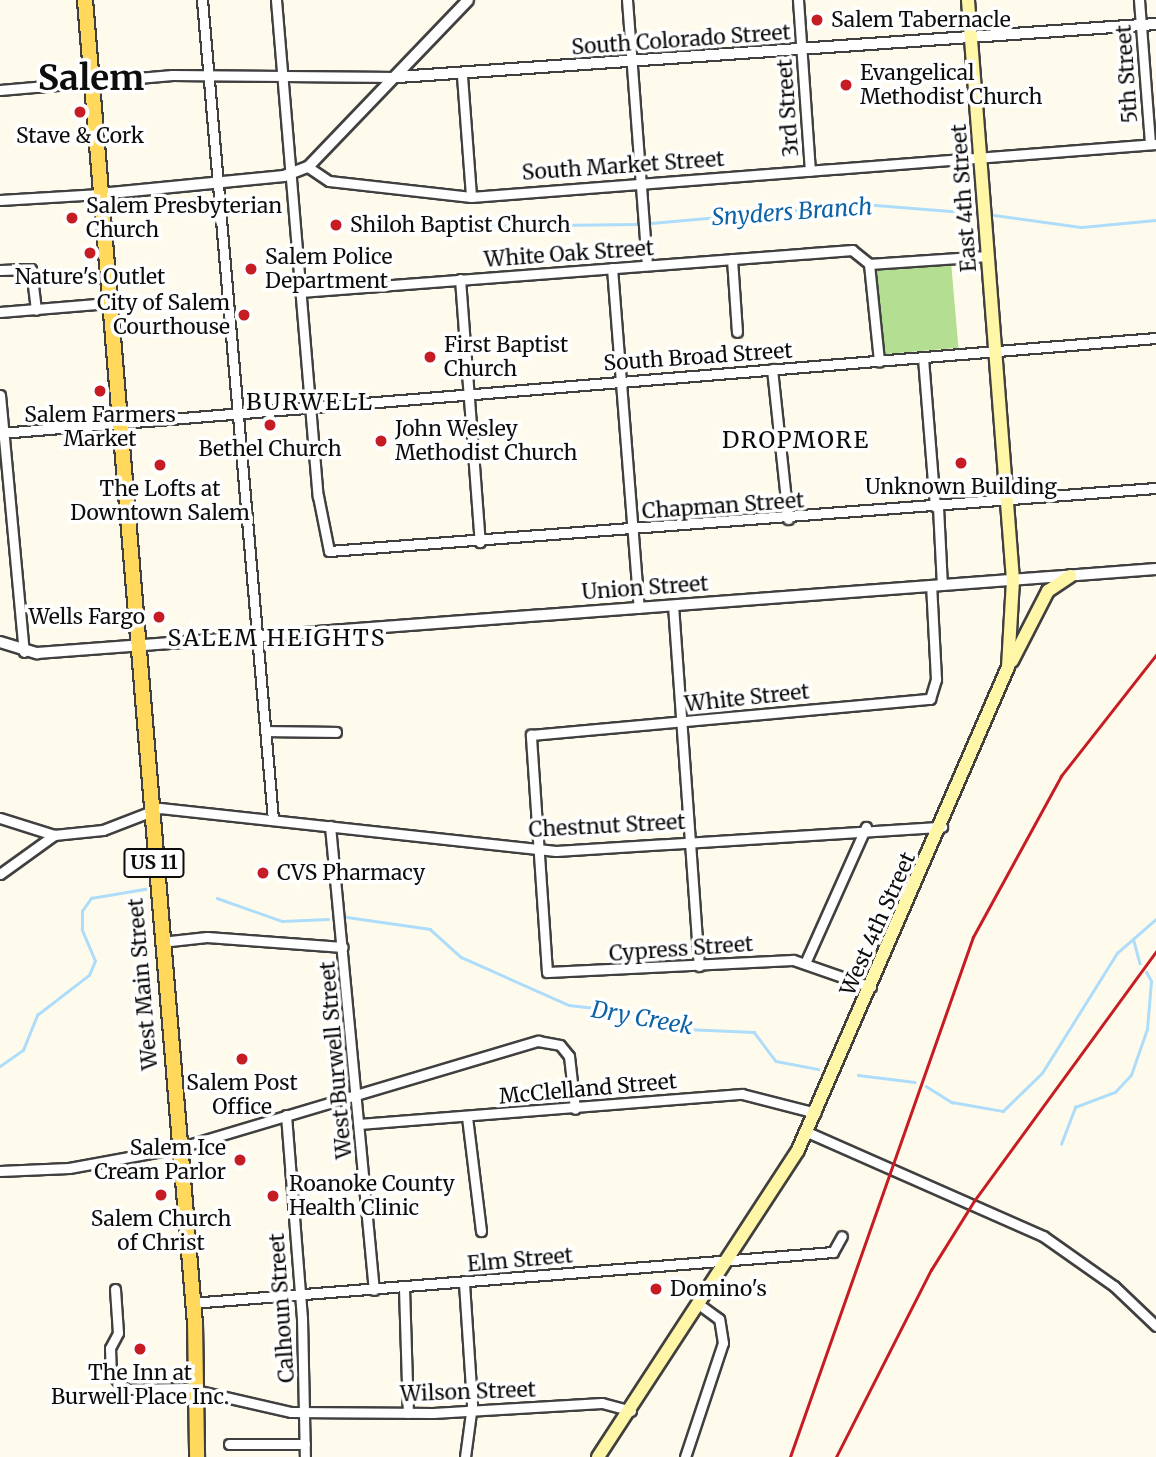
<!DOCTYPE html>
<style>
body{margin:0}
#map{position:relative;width:1156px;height:1457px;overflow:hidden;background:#fffbec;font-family:Merriweather,serif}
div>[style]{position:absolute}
.forest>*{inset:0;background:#b4de92;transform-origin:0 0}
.stream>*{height:2.5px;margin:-1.25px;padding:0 1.25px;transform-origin:1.25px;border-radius:1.25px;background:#adddfa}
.roads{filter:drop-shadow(2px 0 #404040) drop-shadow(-2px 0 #404040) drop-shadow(0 2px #404040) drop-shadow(0 -2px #404040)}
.minor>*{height:9px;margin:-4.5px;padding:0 4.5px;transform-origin:4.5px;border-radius:4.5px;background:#fff}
.tertiary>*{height:10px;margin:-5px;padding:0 5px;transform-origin:5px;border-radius:5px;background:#fff}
.secondary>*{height:12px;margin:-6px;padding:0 6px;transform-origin:6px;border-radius:6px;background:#fff6a7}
.primary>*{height:14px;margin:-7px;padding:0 7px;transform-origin:7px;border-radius:7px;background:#ffd85c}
.rail>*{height:2.5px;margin:-1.25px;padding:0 1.25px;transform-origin:1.25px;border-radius:1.25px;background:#c61c23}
.dots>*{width:19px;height:19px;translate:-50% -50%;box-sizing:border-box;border:4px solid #fff;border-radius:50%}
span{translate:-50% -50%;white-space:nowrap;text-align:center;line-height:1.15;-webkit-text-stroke:7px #fff;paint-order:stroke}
.shield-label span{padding:2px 5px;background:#fff;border:2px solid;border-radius:5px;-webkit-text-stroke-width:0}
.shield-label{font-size:19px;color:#0d0d0d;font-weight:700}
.poi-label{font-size:21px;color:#0d0d0d}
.left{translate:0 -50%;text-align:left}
.right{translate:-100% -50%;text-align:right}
.street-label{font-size:21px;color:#0d0d0d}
.water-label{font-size:23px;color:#0e63a7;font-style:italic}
.neighbourhood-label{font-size:23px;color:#0d0d0d;letter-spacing:2px}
.town-label{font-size:35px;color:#0d0d0d;font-weight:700}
</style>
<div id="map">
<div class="forest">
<i style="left:951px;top:262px;width:86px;height:75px;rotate:85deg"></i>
</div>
<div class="stream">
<i style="left:994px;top:215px;width:89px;rotate:7.8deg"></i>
<i style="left:1082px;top:227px;width:74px;rotate:-5.4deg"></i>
<i style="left:651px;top:223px;width:213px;rotate:-5.1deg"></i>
<i style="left:863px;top:204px;width:112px;rotate:4.6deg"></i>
<i style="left:473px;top:226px;width:165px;rotate:-0.7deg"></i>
<i style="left:217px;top:898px;width:69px;rotate:19.5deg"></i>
<i style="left:282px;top:921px;width:46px;rotate:-2.5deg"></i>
<i style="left:347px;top:917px;width:84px;rotate:8.2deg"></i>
<i style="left:430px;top:929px;width:42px;rotate:42.1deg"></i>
<i style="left:461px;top:957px;width:118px;rotate:24deg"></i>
<i style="left:569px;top:1005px;width:87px;rotate:6.6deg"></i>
<i style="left:655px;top:1015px;width:33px;rotate:25deg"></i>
<i style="left:685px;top:1029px;width:69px;rotate:2.5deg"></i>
<i style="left:754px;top:1032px;width:36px;rotate:53deg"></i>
<i style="left:776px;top:1061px;width:43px;rotate:10.8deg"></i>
<i style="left:1134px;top:941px;width:23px;rotate:75deg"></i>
<i style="left:0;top:1066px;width:28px;rotate:-35deg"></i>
<i style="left:23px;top:1050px;width:38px;rotate:-68deg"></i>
<i style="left:37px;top:1015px;width:66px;rotate:-37.6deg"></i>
<i style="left:89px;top:975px;width:15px;rotate:-67deg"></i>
<i style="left:95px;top:961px;width:34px;rotate:-113deg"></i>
<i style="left:82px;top:930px;width:19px;rotate:-90deg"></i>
<i style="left:82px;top:911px;width:16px;rotate:-55deg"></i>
<i style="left:91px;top:898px;width:55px;rotate:-9.5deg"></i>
<i style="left:858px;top:1075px;width:57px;rotate:7deg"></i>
<i style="left:926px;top:1086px;width:31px;rotate:32deg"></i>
<i style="left:952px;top:1102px;width:52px;rotate:10deg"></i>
<i style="left:1003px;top:1111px;width:54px;rotate:-44.3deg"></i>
<i style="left:1042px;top:1073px;width:142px;rotate:-58deg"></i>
<i style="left:1117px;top:953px;width:52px;rotate:-41.1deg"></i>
<i style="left:1061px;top:1144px;width:40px;rotate:-69deg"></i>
<i style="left:1075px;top:1107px;width:43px;rotate:-20.6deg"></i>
<i style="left:1115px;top:1092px;width:23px;rotate:-47deg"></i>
<i style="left:1131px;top:1075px;width:49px;rotate:-70.8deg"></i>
<i style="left:1147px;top:1029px;width:48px;rotate:-85.2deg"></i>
<i style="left:1151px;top:981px;width:10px;rotate:-119deg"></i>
</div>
<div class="roads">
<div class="minor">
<i style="left:202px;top:0;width:823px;rotate:85.05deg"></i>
<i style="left:276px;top:0;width:498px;rotate:85.2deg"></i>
<i style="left:318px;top:496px;width:56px;rotate:78.7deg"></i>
<i style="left:329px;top:551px;width:829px;rotate:-4.36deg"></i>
<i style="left:627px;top:0;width:266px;rotate:85.7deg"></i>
<i style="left:798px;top:0;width:171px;rotate:86deg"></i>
<i style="left:1139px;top:0;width:144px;rotate:85.6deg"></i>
<i style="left:462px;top:76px;width:121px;rotate:85.7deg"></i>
<i style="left:0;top:90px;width:173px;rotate:-5deg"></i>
<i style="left:172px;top:75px;width:224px;rotate:0.5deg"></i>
<i style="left:308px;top:167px;width:25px;rotate:34deg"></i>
<i style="left:329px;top:181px;width:143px;rotate:6.4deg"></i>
<i style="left:471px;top:197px;width:687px;rotate:-4.42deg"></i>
<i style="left:0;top:200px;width:100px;rotate:-3.4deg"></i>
<i style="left:732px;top:259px;width:73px;rotate:86.1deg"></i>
<i style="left:869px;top:264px;width:119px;rotate:-3.8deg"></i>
<i style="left:612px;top:268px;width:341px;rotate:85.5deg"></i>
<i style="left:0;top:270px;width:31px;rotate:-2deg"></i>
<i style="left:31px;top:269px;width:41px;rotate:83deg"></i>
<i style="left:460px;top:279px;width:264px;rotate:85.7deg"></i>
<i style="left:300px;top:292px;width:554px;rotate:-4.35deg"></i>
<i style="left:852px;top:250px;width:22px;rotate:39deg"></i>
<i style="left:869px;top:264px;width:98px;rotate:84.1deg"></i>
<i style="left:0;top:312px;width:109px;rotate:-4.7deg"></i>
<i style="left:923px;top:358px;width:149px;rotate:85.4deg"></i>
<i style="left:772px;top:369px;width:151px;rotate:83.9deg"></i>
<i style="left:0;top:395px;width:258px;rotate:84.7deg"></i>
<i style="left:0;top:433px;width:1160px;rotate:-4.7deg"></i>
<i style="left:938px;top:507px;width:78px;rotate:87.1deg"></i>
<i style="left:673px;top:605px;width:362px;rotate:85.9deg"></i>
<i style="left:266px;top:731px;width:70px;rotate:0.8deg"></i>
<i style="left:0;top:818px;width:57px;rotate:17.5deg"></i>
<i style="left:330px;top:826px;width:466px;rotate:84.6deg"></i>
<i style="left:0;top:874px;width:67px;rotate:-35.8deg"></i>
<i style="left:54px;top:835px;width:49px;rotate:-5.8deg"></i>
<i style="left:103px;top:830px;width:61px;rotate:-21.1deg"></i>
<i style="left:160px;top:808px;width:398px;rotate:6.2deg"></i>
<i style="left:556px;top:851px;width:387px;rotate:-3.6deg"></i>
<i style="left:161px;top:942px;width:46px;rotate:-6.2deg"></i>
<i style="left:207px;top:937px;width:136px;rotate:4.2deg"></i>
<i style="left:806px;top:961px;width:147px;rotate:-65.9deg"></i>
<i style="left:871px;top:987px;width:83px;rotate:-160.9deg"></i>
<i style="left:793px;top:960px;width:246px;rotate:177.2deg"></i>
<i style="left:547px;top:972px;width:238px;rotate:-93.9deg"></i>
<i style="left:531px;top:735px;width:401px;rotate:-5.2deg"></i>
<i style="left:930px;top:699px;width:21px;rotate:-73deg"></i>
<i style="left:936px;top:679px;width:94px;rotate:-93deg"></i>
<i style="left:286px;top:1115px;width:204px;rotate:85.5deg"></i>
<i style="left:302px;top:1318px;width:139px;rotate:88.8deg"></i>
<i style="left:467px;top:1117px;width:115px;rotate:83deg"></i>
<i style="left:359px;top:1124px;width:384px;rotate:-4.5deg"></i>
<i style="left:742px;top:1094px;width:76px;rotate:14.4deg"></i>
<i style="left:807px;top:1132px;width:258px;rotate:23.8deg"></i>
<i style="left:1043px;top:1236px;width:87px;rotate:35.2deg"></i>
<i style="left:1114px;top:1286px;width:58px;rotate:43.6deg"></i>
<i style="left:0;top:1171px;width:69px;rotate:-2.5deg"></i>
<i style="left:69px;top:1168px;width:111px;rotate:-10.4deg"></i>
<i style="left:178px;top:1148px;width:376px;rotate:-16.6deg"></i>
<i style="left:538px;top:1041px;width:22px;rotate:10deg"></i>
<i style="left:560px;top:1045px;width:14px;rotate:51deg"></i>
<i style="left:569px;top:1056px;width:53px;rotate:83.5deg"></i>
<i style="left:464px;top:1283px;width:122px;rotate:86.2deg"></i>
<i style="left:472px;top:1405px;width:52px;rotate:97.7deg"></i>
<i style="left:404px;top:1288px;width:125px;rotate:88.2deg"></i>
<i style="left:115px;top:1289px;width:44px;rotate:86.1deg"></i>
<i style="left:118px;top:1333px;width:17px;rotate:118deg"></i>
<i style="left:110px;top:1348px;width:25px;rotate:88deg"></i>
<i style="left:111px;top:1373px;width:21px;rotate:51deg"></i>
<i style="left:124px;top:1389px;width:62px;rotate:-0.9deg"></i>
<i style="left:186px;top:1388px;width:108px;rotate:12.9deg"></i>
<i style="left:291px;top:1412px;width:142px;rotate:0.4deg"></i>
<i style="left:433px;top:1413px;width:169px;rotate:-3.4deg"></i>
<i style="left:602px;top:1403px;width:30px;rotate:15deg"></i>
<i style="left:191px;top:1303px;width:644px;rotate:-4.54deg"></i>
<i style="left:833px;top:1252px;width:18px;rotate:-61deg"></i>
<i style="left:229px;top:1444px;width:76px"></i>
<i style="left:685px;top:1457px;width:120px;rotate:-71.6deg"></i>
<i style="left:723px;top:1343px;width:24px;rotate:-99deg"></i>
<i style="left:719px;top:1319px;width:26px;rotate:-144deg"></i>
</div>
<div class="tertiary">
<i style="left:398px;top:77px;width:760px;rotate:-4deg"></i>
<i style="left:100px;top:194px;width:185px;rotate:-5.6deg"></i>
<i style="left:284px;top:176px;width:26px;rotate:-21deg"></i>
<i style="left:308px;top:167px;width:231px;rotate:-46.2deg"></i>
<i style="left:0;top:642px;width:39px;rotate:17deg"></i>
<i style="left:37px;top:653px;width:1122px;rotate:-4.29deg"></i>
</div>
<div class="secondary">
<i style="left:1012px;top:661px;width:79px;rotate:-62.8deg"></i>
<i style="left:1048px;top:591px;width:27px;rotate:-34deg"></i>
<i style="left:598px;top:1457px;width:366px;rotate:-56.9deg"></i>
<i style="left:798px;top:1150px;width:527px;rotate:-66.5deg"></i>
<i style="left:1008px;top:667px;width:87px;rotate:-86.7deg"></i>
<i style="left:1013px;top:580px;width:582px;rotate:-94.44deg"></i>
</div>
<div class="primary">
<i style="left:85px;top:0;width:1328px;rotate:85.25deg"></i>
<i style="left:195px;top:1323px;width:134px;rotate:89.1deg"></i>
</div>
</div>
<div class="rail">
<i style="left:790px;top:1457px;width:551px;rotate:-70.61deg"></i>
<i style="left:973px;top:937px;width:183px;rotate:-61.3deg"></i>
<i style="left:1061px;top:776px;width:154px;rotate:-51.9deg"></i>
<i style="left:836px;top:1457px;width:210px;rotate:-63.1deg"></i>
<i style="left:931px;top:1270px;width:81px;rotate:-58.1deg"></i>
<i style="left:974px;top:1201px;width:309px;rotate:-53.9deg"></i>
</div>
<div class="dots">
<i style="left:817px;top:20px;background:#c61c23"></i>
<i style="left:846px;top:85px;background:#c61c23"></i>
<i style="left:80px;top:112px;background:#c61c23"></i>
<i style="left:72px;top:218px;background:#c61c23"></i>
<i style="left:336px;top:225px;background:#c61c23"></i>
<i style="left:90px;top:253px;background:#c61c23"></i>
<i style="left:251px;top:269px;background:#c61c23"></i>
<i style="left:244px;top:315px;background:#c61c23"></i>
<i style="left:430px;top:357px;background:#c61c23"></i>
<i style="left:100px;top:391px;background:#c61c23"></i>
<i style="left:270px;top:425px;background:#c61c23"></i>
<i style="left:381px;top:441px;background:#c61c23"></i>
<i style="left:961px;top:463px;background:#c61c23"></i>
<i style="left:160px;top:465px;background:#c61c23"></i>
<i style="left:159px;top:617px;background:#c61c23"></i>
<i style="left:263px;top:873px;background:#c61c23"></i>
<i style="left:242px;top:1059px;background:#c61c23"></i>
<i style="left:240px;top:1160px;background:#c61c23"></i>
<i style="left:161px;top:1195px;background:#c61c23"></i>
<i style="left:273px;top:1196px;background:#c61c23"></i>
<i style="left:656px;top:1289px;background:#c61c23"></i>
<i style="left:140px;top:1349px;background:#c61c23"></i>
</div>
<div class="shield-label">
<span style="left:154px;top:863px">US 11</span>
</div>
<div class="poi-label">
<span class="left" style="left:831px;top:20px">Salem Tabernacle</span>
<span class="left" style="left:860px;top:85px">Evangelical<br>Methodist Church</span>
<span style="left:80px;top:136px">Stave &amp; Cork</span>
<span class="left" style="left:86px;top:218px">Salem Presbyterian<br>Church</span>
<span class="left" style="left:350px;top:225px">Shiloh Baptist Church</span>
<span class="left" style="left:265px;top:269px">Salem Police<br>Department</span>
<span style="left:90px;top:277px">Nature's Outlet</span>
<span class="right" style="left:230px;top:315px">City of Salem<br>Courthouse</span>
<span class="left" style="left:444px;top:357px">First Baptist<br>Church</span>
<span style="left:100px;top:427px">Salem Farmers<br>Market</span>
<span class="left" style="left:395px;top:441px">John Wesley<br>Methodist Church</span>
<span style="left:270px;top:449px">Bethel Church</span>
<span style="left:961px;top:487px">Unknown Building</span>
<span style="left:160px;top:501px">The Lofts at<br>Downtown Salem</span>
<span class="right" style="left:145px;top:617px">Wells Fargo</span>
<span class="left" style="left:277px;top:873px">CVS Pharmacy</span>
<span style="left:242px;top:1095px">Salem Post<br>Office</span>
<span class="right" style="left:226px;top:1160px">Salem Ice<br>Cream Parlor</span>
<span class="left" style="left:289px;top:1196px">Roanoke County<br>Health Clinic</span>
<span style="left:161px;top:1231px">Salem Church<br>of Christ</span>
<span class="left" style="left:670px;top:1289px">Domino's</span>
<span style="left:140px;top:1385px">The Inn at<br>Burwell Place Inc.</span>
</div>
<div class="street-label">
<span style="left:681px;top:40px;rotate:-4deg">South Colorado Street</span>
<span style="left:1127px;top:74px;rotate:-94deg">5th Street</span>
<span style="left:788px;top:108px;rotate:-94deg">3rd Street</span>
<span style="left:623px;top:166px;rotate:-4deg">South Market Street</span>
<span style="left:964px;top:198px;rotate:-94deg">East 4th Street</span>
<span style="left:569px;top:254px;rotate:-4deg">White Oak Street</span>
<span style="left:698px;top:357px;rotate:-4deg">South Broad Street</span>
<span style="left:723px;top:506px;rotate:-4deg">Chapman Street</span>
<span style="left:645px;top:588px;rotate:-4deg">Union Street</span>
<span style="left:747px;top:698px;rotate:-6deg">White Street</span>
<span style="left:607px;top:826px;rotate:-3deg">Chestnut Street</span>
<span style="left:878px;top:924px;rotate:-66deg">West 4th Street</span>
<span style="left:681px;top:949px;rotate:-4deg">Cypress Street</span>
<span style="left:143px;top:984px;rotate:-95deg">West Main Street</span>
<span style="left:336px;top:1060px;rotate:-95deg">West Burwell Street</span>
<span style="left:588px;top:1089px;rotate:-5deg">McClelland Street</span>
<span style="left:520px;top:1260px;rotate:-5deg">Elm Street</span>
<span style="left:282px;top:1308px;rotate:-94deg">Calhoun Street</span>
<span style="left:468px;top:1392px;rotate:-2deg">Wilson Street</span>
</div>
<div class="water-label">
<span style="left:792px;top:212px;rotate:-4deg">Snyders Branch</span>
<span style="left:642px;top:1018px;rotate:10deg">Dry Creek</span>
</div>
<div class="neighbourhood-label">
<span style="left:310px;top:402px">BURWELL</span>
<span style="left:796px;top:440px">DROPMORE</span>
<span style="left:277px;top:638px">SALEM HEIGHTS</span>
</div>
<div class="town-label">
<span style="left:91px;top:78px">Salem</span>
</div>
</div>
